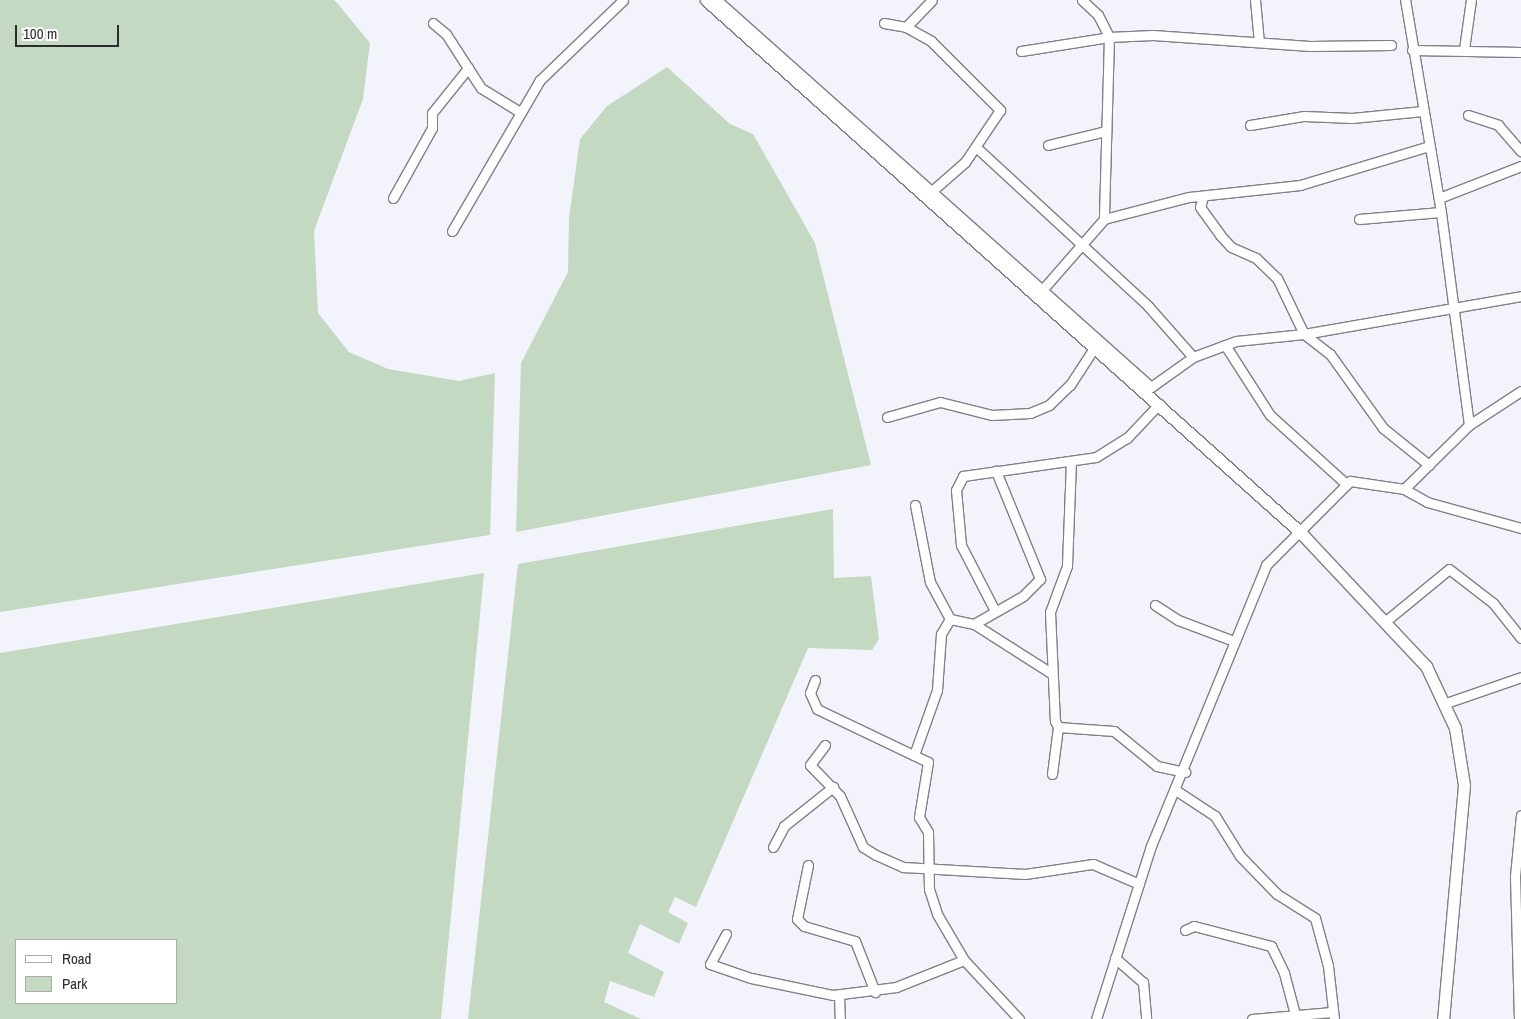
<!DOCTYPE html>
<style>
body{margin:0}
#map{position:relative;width:1521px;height:1019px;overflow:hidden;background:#f3f4fb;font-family:"Archivo Narrow",sans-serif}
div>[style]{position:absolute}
.green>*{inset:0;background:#c3d9c2}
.roads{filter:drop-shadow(1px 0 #808187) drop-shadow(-1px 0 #808187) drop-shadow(0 1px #808187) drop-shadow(0 -1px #808187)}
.minor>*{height:9px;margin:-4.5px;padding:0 4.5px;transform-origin:4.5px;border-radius:4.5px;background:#fff}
.secondary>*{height:11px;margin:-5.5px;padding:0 5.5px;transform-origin:5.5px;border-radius:5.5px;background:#fff}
span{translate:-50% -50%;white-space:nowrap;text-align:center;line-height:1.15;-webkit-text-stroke:4.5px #fff;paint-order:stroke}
.legend{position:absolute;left:15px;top:939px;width:162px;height:65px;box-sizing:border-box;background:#fff;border:1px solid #aaabab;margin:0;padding:6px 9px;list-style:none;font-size:15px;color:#2b2c2e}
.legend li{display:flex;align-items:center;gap:10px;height:25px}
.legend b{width:25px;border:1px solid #aaabab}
.scale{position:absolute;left:15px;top:25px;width:104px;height:22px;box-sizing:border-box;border:2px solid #2b2c2e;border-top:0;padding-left:6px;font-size:15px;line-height:18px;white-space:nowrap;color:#2b2c2e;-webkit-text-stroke:4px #fff;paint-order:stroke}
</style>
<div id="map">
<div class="green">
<i style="clip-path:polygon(0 0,334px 0,338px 4px,370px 43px,363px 99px,314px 231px,318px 313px,349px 352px,388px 369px,459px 381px,495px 373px,490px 535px,0 612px)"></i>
<i style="clip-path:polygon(667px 67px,730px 124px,753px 134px,815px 243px,871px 465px,516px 532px,521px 363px,568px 272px,569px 218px,580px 139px,607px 106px)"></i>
<i style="clip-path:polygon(833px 509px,834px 578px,871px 576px,879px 639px,872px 650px,808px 648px,696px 907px,675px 897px,668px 912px,688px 923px,679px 944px,640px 924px,628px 953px,664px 972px,654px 997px,610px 981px,604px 1002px,641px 1019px,468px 1019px,518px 564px)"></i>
<i style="clip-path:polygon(evenodd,484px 573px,441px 1019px,0 1019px,0 653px,484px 573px,16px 940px,176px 940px,176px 1003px,16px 1003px,16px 940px)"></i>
</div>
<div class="roads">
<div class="minor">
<i style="left:717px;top:0;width:581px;rotate:41.72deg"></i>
<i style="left:1151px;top:387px;width:52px;rotate:-35.5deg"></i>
<i style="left:1193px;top:357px;width:46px;rotate:-20.4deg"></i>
<i style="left:1236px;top:341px;width:68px;rotate:-5.9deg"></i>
<i style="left:1304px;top:334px;width:220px;rotate:-9.9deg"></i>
<i style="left:1082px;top:0;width:22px;rotate:43deg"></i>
<i style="left:1098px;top:15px;width:25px;rotate:63deg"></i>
<i style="left:1109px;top:37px;width:182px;rotate:91.6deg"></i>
<i style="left:1255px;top:0;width:42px;rotate:84.6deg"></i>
<i style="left:884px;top:23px;width:22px;rotate:10deg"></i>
<i style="left:906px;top:27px;width:37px;rotate:-46deg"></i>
<i style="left:906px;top:27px;width:29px;rotate:29deg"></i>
<i style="left:931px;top:41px;width:98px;rotate:45deg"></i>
<i style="left:1000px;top:110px;width:63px;rotate:123.9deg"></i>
<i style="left:965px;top:162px;width:43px;rotate:138.8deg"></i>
<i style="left:1464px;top:49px;width:49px;rotate:-81.9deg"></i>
<i style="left:1412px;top:50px;width:109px;rotate:1.1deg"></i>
<i style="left:1021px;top:51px;width:89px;rotate:-9deg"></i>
<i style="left:1109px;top:37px;width:44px;rotate:-2.6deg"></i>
<i style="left:1153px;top:35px;width:157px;rotate:4deg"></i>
<i style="left:1310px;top:46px;width:81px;rotate:-0.7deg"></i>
<i style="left:468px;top:68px;width:24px;rotate:57deg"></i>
<i style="left:481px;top:88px;width:46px;rotate:31.6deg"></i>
<i style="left:1468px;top:115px;width:32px;rotate:18deg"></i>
<i style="left:1498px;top:125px;width:35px;rotate:49deg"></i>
<i style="left:1250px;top:125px;width:55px;rotate:-9.5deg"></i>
<i style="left:1304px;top:116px;width:48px;rotate:2.4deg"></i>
<i style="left:1352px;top:118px;width:71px;rotate:-5.6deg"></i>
<i style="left:1048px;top:145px;width:60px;rotate:-13.6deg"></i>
<i style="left:977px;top:148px;width:233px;rotate:42.7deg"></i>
<i style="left:1148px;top:306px;width:68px;rotate:48.6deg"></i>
<i style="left:1203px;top:197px;width:10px;rotate:107deg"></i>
<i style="left:1200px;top:207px;width:34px;rotate:54deg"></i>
<i style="left:1220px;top:235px;width:16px;rotate:47deg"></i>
<i style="left:1231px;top:247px;width:27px;rotate:24deg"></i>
<i style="left:1256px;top:258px;width:29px;rotate:44deg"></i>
<i style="left:1277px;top:278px;width:62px;rotate:64.3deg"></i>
<i style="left:1304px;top:334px;width:33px;rotate:38deg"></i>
<i style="left:1330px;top:354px;width:91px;rotate:54.4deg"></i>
<i style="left:1383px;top:428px;width:59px;rotate:38.8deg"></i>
<i style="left:393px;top:198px;width:80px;rotate:-60.9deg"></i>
<i style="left:432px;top:128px;width:15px;rotate:-90deg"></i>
<i style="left:432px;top:113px;width:58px;rotate:-51.3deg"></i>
<i style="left:468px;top:68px;width:40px;rotate:-122.9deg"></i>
<i style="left:446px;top:34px;width:17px;rotate:-140deg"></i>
<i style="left:1439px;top:198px;width:88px;rotate:-21.3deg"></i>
<i style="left:1359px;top:219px;width:82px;rotate:-4.9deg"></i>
<i style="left:452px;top:231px;width:175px;rotate:-59.8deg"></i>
<i style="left:540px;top:80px;width:115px;rotate:-43.9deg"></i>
<i style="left:1043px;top:289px;width:93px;rotate:-48.9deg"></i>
<i style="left:1104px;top:219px;width:88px;rotate:-14.5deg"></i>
<i style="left:1189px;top:197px;width:112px;rotate:-6.2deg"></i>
<i style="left:1300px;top:185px;width:135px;rotate:-16.8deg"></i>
<i style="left:1225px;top:345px;width:83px;rotate:57.3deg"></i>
<i style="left:1270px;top:415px;width:103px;rotate:42.2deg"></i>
<i style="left:887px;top:417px;width:55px;rotate:-15.8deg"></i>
<i style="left:940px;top:402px;width:54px;rotate:14deg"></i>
<i style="left:992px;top:415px;width:38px;rotate:-3deg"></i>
<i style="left:1030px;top:413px;width:21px;rotate:-23deg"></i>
<i style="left:1049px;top:405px;width:29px;rotate:-44deg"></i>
<i style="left:1070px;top:385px;width:44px;rotate:-57deg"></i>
<i style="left:1469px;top:425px;width:62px;rotate:-33.2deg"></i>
<i style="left:1071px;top:461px;width:105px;rotate:92.2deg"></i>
<i style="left:1067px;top:566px;width:49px;rotate:110.3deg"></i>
<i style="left:1050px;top:612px;width:109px;rotate:87.4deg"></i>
<i style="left:1055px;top:721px;width:7px;rotate:63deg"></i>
<i style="left:1058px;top:727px;width:56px;rotate:4.1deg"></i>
<i style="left:1114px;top:731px;width:55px;rotate:39.1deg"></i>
<i style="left:1157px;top:766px;width:29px;rotate:12deg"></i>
<i style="left:1404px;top:489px;width:26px;rotate:29deg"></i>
<i style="left:1427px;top:502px;width:98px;rotate:15.5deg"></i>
<i style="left:915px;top:505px;width:78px;rotate:79deg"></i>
<i style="left:930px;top:582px;width:42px;rotate:61.6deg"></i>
<i style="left:950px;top:619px;width:25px;rotate:12deg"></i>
<i style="left:974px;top:624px;width:91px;rotate:32.5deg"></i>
<i style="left:1155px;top:605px;width:27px;rotate:33deg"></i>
<i style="left:1178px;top:620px;width:60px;rotate:20.6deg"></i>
<i style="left:994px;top:609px;width:72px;rotate:-117.3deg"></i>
<i style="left:961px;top:545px;width:55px;rotate:-95.2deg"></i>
<i style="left:956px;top:490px;width:16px;rotate:-63deg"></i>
<i style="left:963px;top:476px;width:134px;rotate:-8.1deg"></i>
<i style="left:1096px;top:457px;width:36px;rotate:-32deg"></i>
<i style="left:1127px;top:438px;width:47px;rotate:-46.7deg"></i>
<i style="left:1387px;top:620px;width:80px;rotate:-39.4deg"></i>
<i style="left:1449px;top:569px;width:56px;rotate:37.7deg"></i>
<i style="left:1493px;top:603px;width:45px;rotate:51.3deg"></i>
<i style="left:974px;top:624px;width:56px;rotate:-29.7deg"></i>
<i style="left:1023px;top:596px;width:24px;rotate:-45deg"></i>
<i style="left:1040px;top:579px;width:117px;rotate:-112.2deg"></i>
<i style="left:815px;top:680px;width:14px;rotate:111deg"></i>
<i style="left:810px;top:693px;width:17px;rotate:66deg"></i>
<i style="left:817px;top:709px;width:123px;rotate:25.5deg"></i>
<i style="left:928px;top:762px;width:56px;rotate:99.3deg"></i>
<i style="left:919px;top:817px;width:17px;rotate:59deg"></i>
<i style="left:928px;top:832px;width:57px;rotate:89deg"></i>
<i style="left:929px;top:889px;width:26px;rotate:72deg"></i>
<i style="left:937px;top:914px;width:53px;rotate:59.6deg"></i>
<i style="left:964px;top:960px;width:81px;rotate:47deg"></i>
<i style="left:1446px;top:703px;width:79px;rotate:-19.1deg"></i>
<i style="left:825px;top:745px;width:25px;rotate:127deg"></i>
<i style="left:810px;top:765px;width:43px;rotate:45.9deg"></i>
<i style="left:840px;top:796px;width:56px;rotate:65.7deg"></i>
<i style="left:863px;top:847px;width:15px;rotate:32deg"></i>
<i style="left:876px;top:855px;width:30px;rotate:24deg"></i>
<i style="left:903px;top:867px;width:122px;rotate:3.3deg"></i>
<i style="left:1025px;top:874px;width:69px;rotate:-8.4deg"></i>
<i style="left:1093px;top:864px;width:50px;rotate:23.5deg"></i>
<i style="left:914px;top:755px;width:69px;rotate:-70.5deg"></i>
<i style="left:937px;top:690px;width:56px;rotate:-85.9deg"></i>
<i style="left:941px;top:634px;width:17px;rotate:-59deg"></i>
<i style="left:1052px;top:774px;width:47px;rotate:-82.7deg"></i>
<i style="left:1177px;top:791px;width:45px;rotate:33.3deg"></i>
<i style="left:1215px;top:816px;width:47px;rotate:58deg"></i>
<i style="left:1240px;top:856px;width:53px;rotate:45.8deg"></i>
<i style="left:1277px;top:894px;width:45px;rotate:32.3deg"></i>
<i style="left:1315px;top:918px;width:50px;rotate:74.8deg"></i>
<i style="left:1328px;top:966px;width:53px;rotate:83.5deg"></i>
<i style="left:773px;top:847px;width:24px;rotate:-62deg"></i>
<i style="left:784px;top:826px;width:63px;rotate:-38.5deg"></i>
<i style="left:808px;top:865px;width:55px;rotate:101.5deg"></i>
<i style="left:797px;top:919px;width:10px;rotate:45deg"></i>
<i style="left:804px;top:926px;width:53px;rotate:16.4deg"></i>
<i style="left:855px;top:941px;width:55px;rotate:68.6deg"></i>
<i style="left:1185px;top:930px;width:10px;rotate:-24deg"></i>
<i style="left:1194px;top:926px;width:80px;rotate:14.6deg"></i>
<i style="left:1271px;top:946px;width:30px;rotate:64deg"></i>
<i style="left:1284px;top:973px;width:47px;rotate:75.1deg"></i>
<i style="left:726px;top:934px;width:34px;rotate:118deg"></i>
<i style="left:710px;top:964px;width:43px;rotate:18.9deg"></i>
<i style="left:751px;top:978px;width:84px;rotate:11.7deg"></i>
<i style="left:833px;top:995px;width:64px;rotate:-7.2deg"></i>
<i style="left:896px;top:987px;width:73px;rotate:-21.7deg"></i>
<i style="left:1115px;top:958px;width:37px;rotate:41deg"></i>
<i style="left:1143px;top:982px;width:37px;rotate:85deg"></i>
<i style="left:839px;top:995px;width:24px;rotate:88deg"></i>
<i style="left:1096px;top:1019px;width:182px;rotate:-72.4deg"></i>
<i style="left:1151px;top:846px;width:304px;rotate:-67.7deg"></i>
<i style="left:1266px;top:565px;width:119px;rotate:-45deg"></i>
<i style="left:1350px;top:481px;width:55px;rotate:8.4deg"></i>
<i style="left:1404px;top:489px;width:91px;rotate:-44.6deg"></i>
<i style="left:1469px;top:425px;width:215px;rotate:-97.5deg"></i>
<i style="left:1441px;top:212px;width:215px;rotate:-99.6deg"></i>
<i style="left:1252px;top:1019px;width:80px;rotate:-5deg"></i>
<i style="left:1519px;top:1019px;width:143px;rotate:-91.6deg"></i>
<i style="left:1515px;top:876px;width:61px;rotate:-84.4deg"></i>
</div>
<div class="secondary">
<i style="left:706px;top:0;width:799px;rotate:41.85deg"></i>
<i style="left:1301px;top:533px;width:183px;rotate:46.8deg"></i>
<i style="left:1426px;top:666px;width:68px;rotate:64.9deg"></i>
<i style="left:1455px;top:728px;width:58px;rotate:81deg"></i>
<i style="left:1464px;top:785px;width:235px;rotate:95.1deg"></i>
</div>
</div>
<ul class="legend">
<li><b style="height:6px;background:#fff"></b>Road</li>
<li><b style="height:14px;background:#c3d9c2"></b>Park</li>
</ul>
<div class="scale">100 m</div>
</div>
